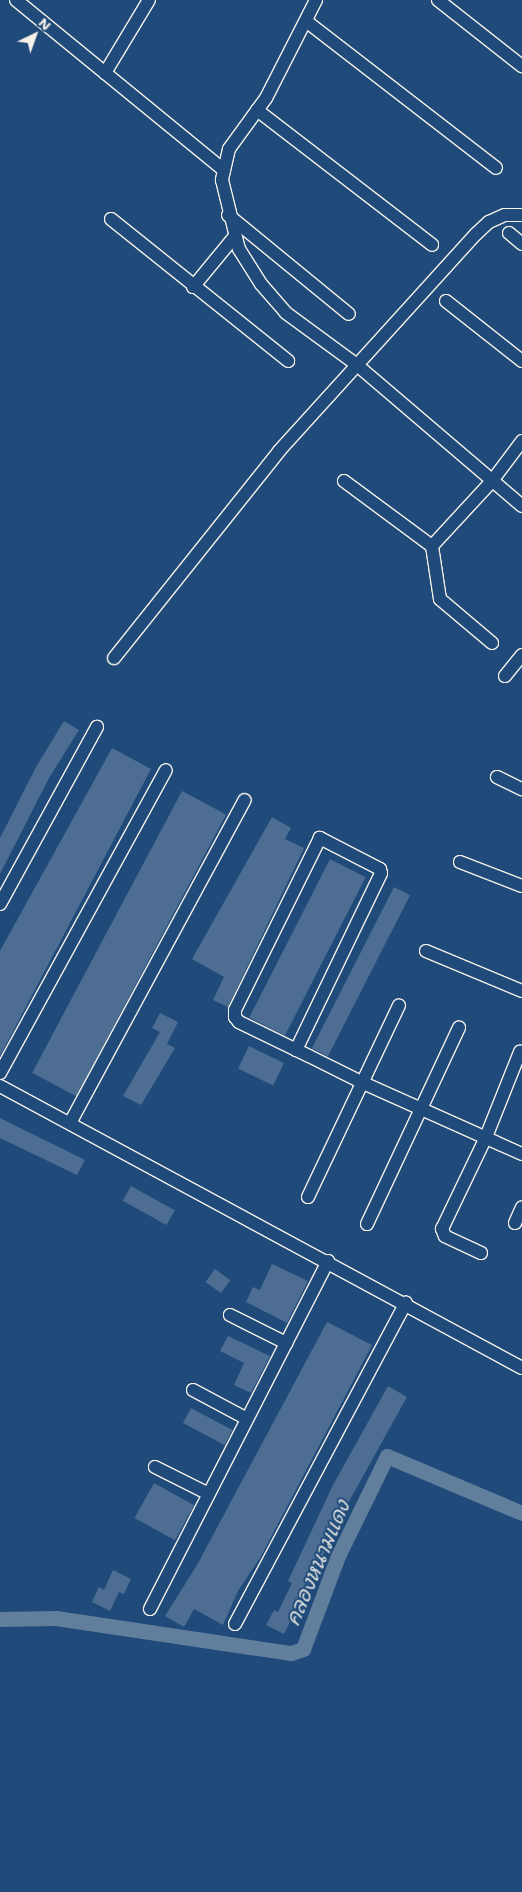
<!DOCTYPE html>
<meta charset="utf-8">
<style>
body{margin:0}
#map{position:relative;width:522px;height:1892px;overflow:hidden;background:#1f4a7a;font-family:"Shantell Sans","Playpen Sans Thai",sans-serif}
div>[style]{position:absolute}
.canal>*{height:15px;margin:-7.5px;padding:0 7.5px;transform-origin:7.5px;border-radius:7.5px;background:#627e9d}
.building>*{inset:0;background:#4d6e92;transform-origin:0 0}
.roads{filter:drop-shadow(1px 0 #f4f1e8) drop-shadow(-1px 0 #f4f1e8) drop-shadow(0 1px #f4f1e8) drop-shadow(0 -1px #f4f1e8)}
.street>*{height:12px;margin:-6px;padding:0 6px;transform-origin:6px;border-radius:6px;background:#1f4a7a}
span{translate:-50% -50%;white-space:nowrap;text-align:center;line-height:1.15;-webkit-text-stroke:4px #1f4a7a;paint-order:stroke}
.water-label{font-size:20px;color:#dee0dd;font-style:italic}
.north{position:absolute;left:10px;top:10px;width:50px;height:50px;-webkit-text-stroke:4px #1f4a7a;paint-order:stroke;rotate:42deg;font-size:14px;font-weight:700;line-height:20px;text-align:center;color:#f4f1e8}
.north::after{content:'';display:block;margin:auto;width:18px;height:22px;background:#f4f1e8;clip-path:polygon(50% 0,100% 100%,50% 72%,0 100%)}
</style>
<div id="map">
<div class="canal">
<i style="left:0;top:1619px;width:56px;rotate:-1deg"></i>
<i style="left:56px;top:1618px;width:238px;rotate:8.5deg"></i>
<i style="left:291px;top:1653px;width:13px;rotate:-18deg"></i>
<i style="left:303px;top:1649px;width:99px;rotate:-69.4deg"></i>
<i style="left:338px;top:1556px;width:111px;rotate:-63.9deg"></i>
<i style="left:387px;top:1456px;width:147px;rotate:22.9deg"></i>
</div>
<div class="building">
<i style="clip-path:polygon(64px 721px,79px 730px,49px 778px,0 874px,0 838px,36px 767px)"></i>
<i style="clip-path:polygon(112px 748px,151px 769px,0 1056px,0 951px)"></i>
<i style="left:182px;top:791px;width:50px;height:319px;rotate:28deg"></i>
<i style="clip-path:polygon(272px 817px,291px 828px,285px 839px,304px 848px,228px 1007px,213px 1000px,224px 977px,192px 959px)"></i>
<i style="left:330px;top:859px;width:40px;height:178px;rotate:27deg"></i>
<i style="left:394px;top:887px;width:18px;height:181px;rotate:27deg"></i>
<i style="clip-path:polygon(160px 1013px,178px 1022px,167px 1044px,175px 1048px,141px 1105px,123px 1096px,160px 1032px,152px 1028px)"></i>
<i style="left:249px;top:1046px;width:39px;height:25px;rotate:26deg"></i>
<i style="clip-path:polygon(0 1118px,85px 1160px,77px 1175px,0 1138px)"></i>
<i style="left:131px;top:1186px;width:50px;height:17px;rotate:29deg"></i>
<i style="clip-path:polygon(272px 1264px,308px 1281px,287px 1323px,246px 1302px,253px 1287px,260px 1290px)"></i>
<i style="left:215px;top:1269px;width:19px;height:16px;rotate:36deg"></i>
<i style="clip-path:polygon(327px 1322px,372px 1345px,260px 1558px,238px 1591px,223px 1625px,194px 1609px,184px 1627px,165px 1616px,197px 1565px)"></i>
<i style="clip-path:polygon(228px 1336px,270px 1356px,251px 1393px,234px 1385px,244px 1363px,220px 1351px)"></i>
<i style="clip-path:polygon(388px 1386px,407px 1397px,347px 1505px,303px 1597px,307px 1599px,300px 1614px,295px 1612px,284px 1634px,266px 1625px,274px 1610px,278px 1612px,292px 1583px,288px 1581px,333px 1485px)"></i>
<i style="left:191px;top:1408px;width:47px;height:17px;rotate:28deg"></i>
<i style="left:154px;top:1483px;width:46px;height:40px;rotate:29deg"></i>
<i style="clip-path:polygon(113px 1570px,131px 1579px,124px 1594px,119px 1592px,110px 1611px,92px 1602px,99px 1587px,104px 1590px)"></i>
</div>
<div class="roads">
<div class="street">
<i style="left:16px;top:0;width:269px;rotate:39.3deg"></i>
<i style="left:316px;top:0;width:110px;rotate:117deg"></i>
<i style="left:266px;top:98px;width:63px;rotate:126deg"></i>
<i style="left:229px;top:149px;width:32px;rotate:103deg"></i>
<i style="left:222px;top:180px;width:71px;rotate:76.2deg"></i>
<i style="left:239px;top:249px;width:41px;rotate:57.8deg"></i>
<i style="left:261px;top:284px;width:38px;rotate:49deg"></i>
<i style="left:286px;top:313px;width:88px;rotate:36.2deg"></i>
<i style="left:357px;top:365px;width:217px;rotate:40.5deg"></i>
<i style="left:438px;top:0;width:107px;rotate:38.2deg"></i>
<i style="left:306px;top:21px;width:240px;rotate:37.7deg"></i>
<i style="left:105px;top:73px;width:85px;rotate:-58.9deg"></i>
<i style="left:257px;top:110px;width:221px;rotate:37.6deg"></i>
<i style="left:228px;top:215px;width:156px;rotate:39.3deg"></i>
<i style="left:111px;top:219px;width:227px;rotate:38.7deg"></i>
<i style="left:509px;top:233px;width:17px;rotate:40deg"></i>
<i style="left:193px;top:287px;width:66px;rotate:-50.5deg"></i>
<i style="left:446px;top:301px;width:97px;rotate:38.3deg"></i>
<i style="left:344px;top:481px;width:109px;rotate:36.5deg"></i>
<i style="left:492px;top:643px;width:68px;rotate:-139.8deg"></i>
<i style="left:440px;top:599px;width:54px;rotate:-98.6deg"></i>
<i style="left:432px;top:546px;width:88px;rotate:-47.3deg"></i>
<i style="left:492px;top:481px;width:50px;rotate:-53.1deg"></i>
<i style="left:114px;top:658px;width:265px;rotate:-51.4deg"></i>
<i style="left:279px;top:451px;width:293px;rotate:-47.8deg"></i>
<i style="left:476px;top:234px;width:18px;rotate:-43deg"></i>
<i style="left:489px;top:222px;width:17px;rotate:-24deg"></i>
<i style="left:505px;top:215px;width:17px"></i>
<i style="left:505px;top:676px;width:27px;rotate:-51deg"></i>
<i style="left:497px;top:777px;width:28px;rotate:26deg"></i>
<i style="left:460px;top:862px;width:66px;rotate:21.2deg"></i>
<i style="left:0;top:904px;width:202px;rotate:-61.3deg"></i>
<i style="left:426px;top:951px;width:104px;rotate:22.6deg"></i>
<i style="left:296px;top:1050px;width:196px;rotate:-64.3deg"></i>
<i style="left:381px;top:873px;width:4px;rotate:-104deg"></i>
<i style="left:380px;top:869px;width:68px;rotate:-152.7deg"></i>
<i style="left:320px;top:838px;width:192px;rotate:116.3deg"></i>
<i style="left:235px;top:1010px;width:7px;rotate:90deg"></i>
<i style="left:235px;top:1017px;width:6px;rotate:51deg"></i>
<i style="left:239px;top:1022px;width:78px;rotate:25.9deg"></i>
<i style="left:309px;top:1056px;width:58px;rotate:26.6deg"></i>
<i style="left:361px;top:1082px;width:176px;rotate:24.1deg"></i>
<i style="left:0;top:1073px;width:345px;rotate:-61.3deg"></i>
<i style="left:0;top:1086px;width:593px;rotate:28.38deg"></i>
<i style="left:70px;top:1123px;width:367px;rotate:-61.6deg"></i>
<i style="left:308px;top:1197px;width:212px;rotate:-64.6deg"></i>
<i style="left:515px;top:1223px;width:17px;rotate:-66deg"></i>
<i style="left:367px;top:1224px;width:217px;rotate:-64.9deg"></i>
<i style="left:481px;top:1253px;width:40px;rotate:-155deg"></i>
<i style="left:445px;top:1236px;width:8px;rotate:-113deg"></i>
<i style="left:442px;top:1229px;width:102px;rotate:-64.4deg"></i>
<i style="left:486px;top:1137px;width:92px;rotate:-68.2deg"></i>
<i style="left:230px;top:1315px;width:63px;rotate:26.6deg"></i>
<i style="left:193px;top:1390px;width:61px;rotate:28.2deg"></i>
<i style="left:155px;top:1467px;width:60px;rotate:26.6deg"></i>
<i style="left:150px;top:1609px;width:391px;rotate:-62.9deg"></i>
<i style="left:235px;top:1624px;width:364px;rotate:-62deg"></i>
</div>
</div>
<div class="water-label">
<span style="left:318px;top:1563px;rotate:-67deg">คลองหนามแดง</span>
</div>
<div class="north">N</div>
</div>
